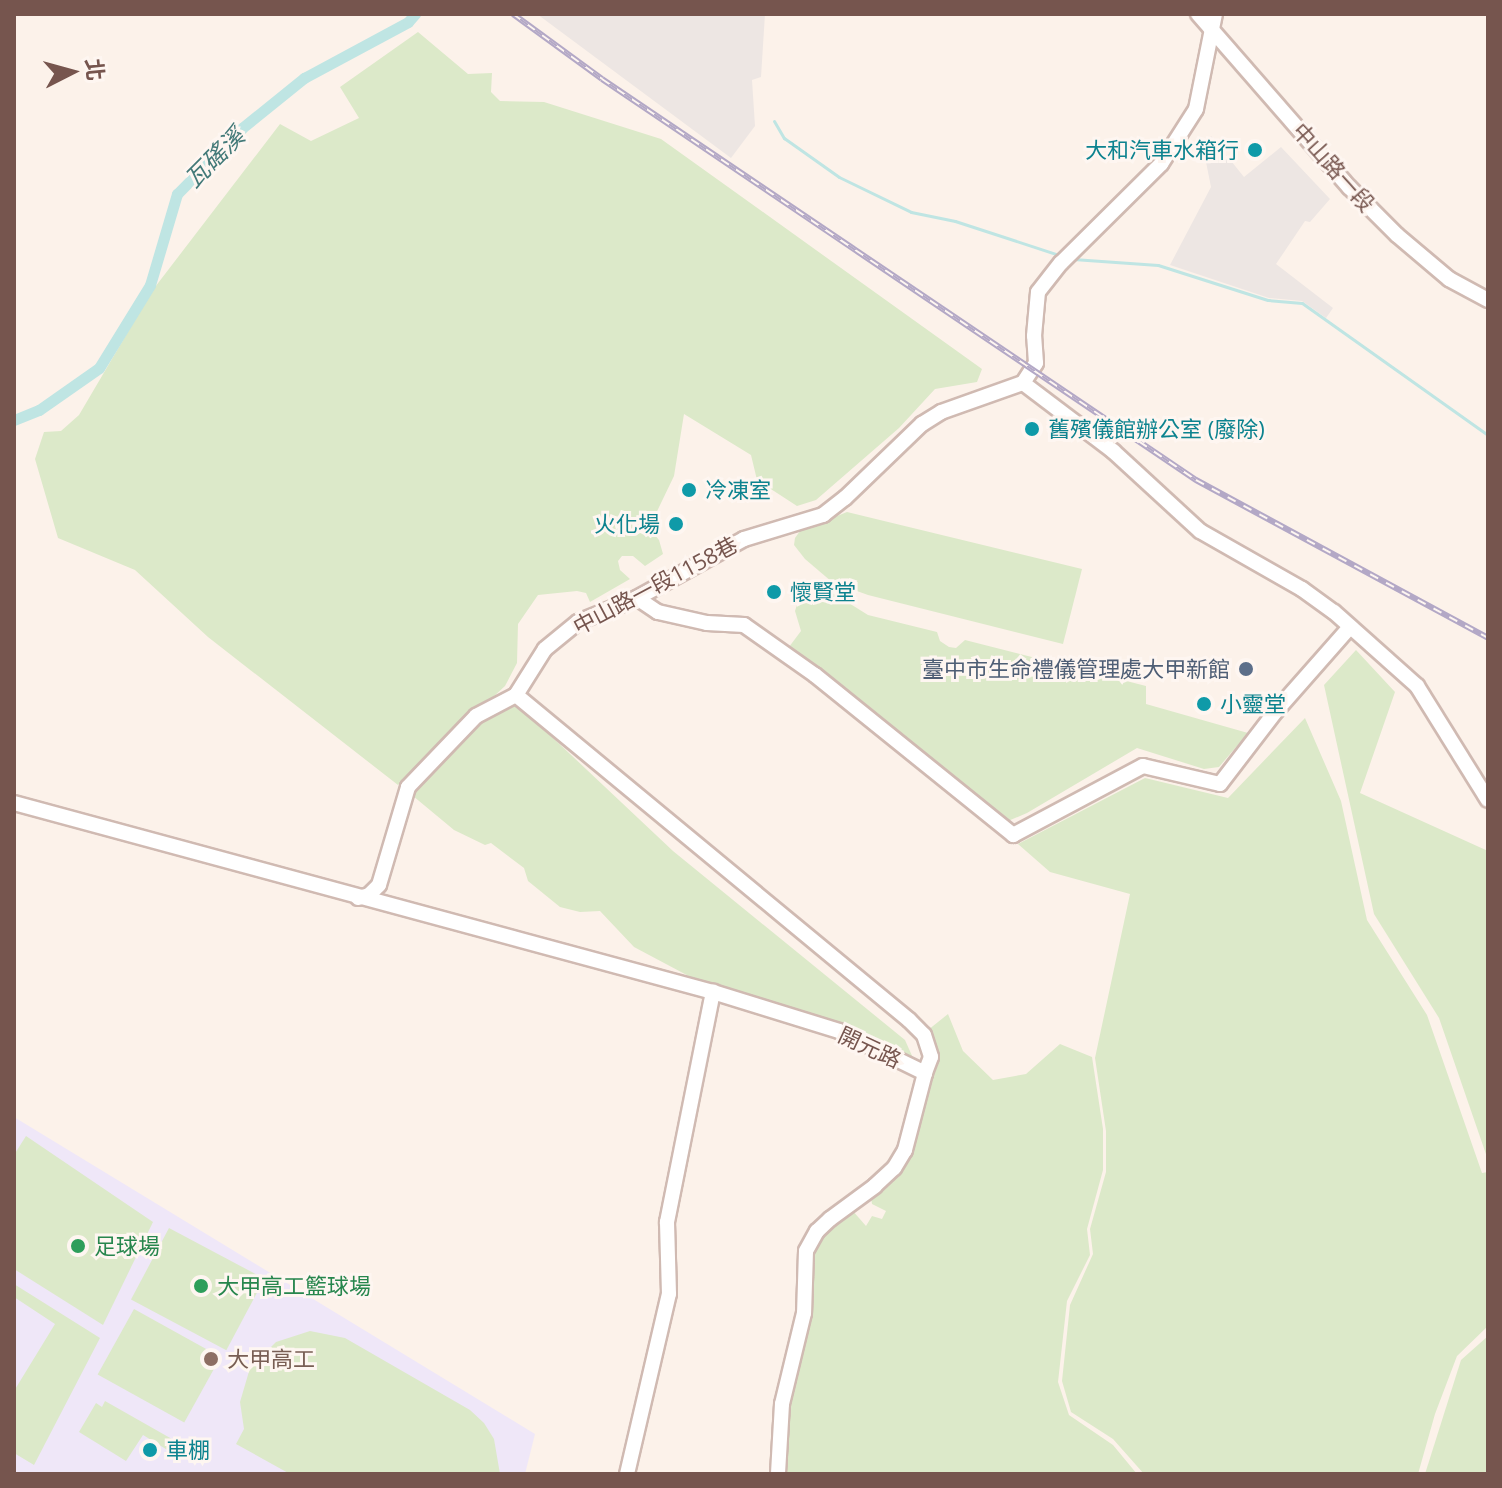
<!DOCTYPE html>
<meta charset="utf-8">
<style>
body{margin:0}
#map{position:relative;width:1502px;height:1488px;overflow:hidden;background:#fcf2ea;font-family:"Open Sans","Noto Sans TC",sans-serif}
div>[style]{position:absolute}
.industrial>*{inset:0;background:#ede6e3}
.education>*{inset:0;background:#efe7f8}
.green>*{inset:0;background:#dce9c9;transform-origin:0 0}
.stream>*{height:3px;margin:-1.5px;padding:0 1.5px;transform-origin:1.5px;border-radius:1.5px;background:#bfe5e3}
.canal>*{height:11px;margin:-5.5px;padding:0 5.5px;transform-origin:5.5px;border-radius:5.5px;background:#bfe5e3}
.roads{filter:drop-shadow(2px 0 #d0bab2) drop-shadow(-2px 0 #d0bab2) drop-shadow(0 2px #d0bab2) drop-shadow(0 -2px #d0bab2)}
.minor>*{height:14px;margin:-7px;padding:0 7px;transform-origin:7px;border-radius:7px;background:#fff}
.rail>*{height:6px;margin-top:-3px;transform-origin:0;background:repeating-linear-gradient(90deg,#fef6f1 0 9px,#b3a8c6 0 18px);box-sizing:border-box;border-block:2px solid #b3a8c6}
.dots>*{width:22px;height:22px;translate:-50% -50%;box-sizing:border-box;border:4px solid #fef6f1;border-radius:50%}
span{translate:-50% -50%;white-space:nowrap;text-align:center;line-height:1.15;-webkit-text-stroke:6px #fef6f1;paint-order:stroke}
.culture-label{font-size:22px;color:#0d838f}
.right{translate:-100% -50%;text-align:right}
.left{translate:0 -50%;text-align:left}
.street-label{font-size:22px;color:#76554e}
.service-label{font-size:22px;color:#4e5e75}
.leisure-label{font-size:22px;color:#27864d}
.education-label{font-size:22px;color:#785e54}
.water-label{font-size:24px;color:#427978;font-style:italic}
.frame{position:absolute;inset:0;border:16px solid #76554e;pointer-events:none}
.north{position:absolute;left:32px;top:32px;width:80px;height:80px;-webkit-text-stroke:6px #fef6f1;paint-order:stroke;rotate:84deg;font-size:22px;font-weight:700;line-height:32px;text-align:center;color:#76554e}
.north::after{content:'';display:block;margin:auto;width:28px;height:36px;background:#76554e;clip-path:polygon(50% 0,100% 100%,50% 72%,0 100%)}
</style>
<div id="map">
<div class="industrial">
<i style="clip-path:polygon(537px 14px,765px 14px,761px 77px,752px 80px,755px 126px,731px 158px)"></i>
<i style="clip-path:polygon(1211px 136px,1244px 177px,1281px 147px,1330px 199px,1310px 222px,1305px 221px,1276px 264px,1333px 308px,1326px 318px,1302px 301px,1269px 298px,1170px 265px,1211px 187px,1205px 157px)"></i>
</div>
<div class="education">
<i style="clip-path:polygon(14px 1117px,535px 1434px,525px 1474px,14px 1474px)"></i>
</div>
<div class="green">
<i style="clip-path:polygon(418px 32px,468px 74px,492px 73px,491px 92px,500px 101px,544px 102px,661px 139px,982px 369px,977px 382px,935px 389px,899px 428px,816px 500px,797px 506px,757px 480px,751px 455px,684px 414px,674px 476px,649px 528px,659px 540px,663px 554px,645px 566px,633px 556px,622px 556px,618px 561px,620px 570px,630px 579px,590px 602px,586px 593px,577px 591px,538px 595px,518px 624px,517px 663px,505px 686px,398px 785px,208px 637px,135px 570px,58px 538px,35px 459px,44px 432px,61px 431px,79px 415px,152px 291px,280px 124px,311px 141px,359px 118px,340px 87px)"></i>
<i style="clip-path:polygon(847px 512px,1082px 569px,1063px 644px,868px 595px,832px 582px,805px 559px,794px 545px,795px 538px,800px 531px)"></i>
<i style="clip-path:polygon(828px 590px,868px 615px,937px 632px,940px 641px,949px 647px,956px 648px,965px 640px,1146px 686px,1146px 704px,1248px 733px,1219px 767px,1204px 769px,1137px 748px,1027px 813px,1008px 821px,1003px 819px,789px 647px,801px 631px,795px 611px,801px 592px)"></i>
<i style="clip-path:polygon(1356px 650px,1395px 692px,1360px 793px,1488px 851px,1488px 1160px,1439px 1018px,1374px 914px,1324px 685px)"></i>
<i style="clip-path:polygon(518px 705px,673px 851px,905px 1040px,913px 1058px,909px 1066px,698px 981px,634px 947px,600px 911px,580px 912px,560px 907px,528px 881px,524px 868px,491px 843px,485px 845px,454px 830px,407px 791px,475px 723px)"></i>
<i style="clip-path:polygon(1305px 718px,1341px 801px,1367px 920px,1427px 1015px,1482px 1173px,1488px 1172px,1488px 1326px,1457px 1356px,1435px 1414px,1418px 1474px,1144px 1474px,1113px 1439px,1071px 1412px,1062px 1381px,1070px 1305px,1093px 1254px,1090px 1229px,1106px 1172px,1106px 1131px,1095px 1058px,1130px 894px,1050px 872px,1018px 844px,1145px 778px,1228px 798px)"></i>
<i style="clip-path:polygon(948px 1014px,963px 1051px,993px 1080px,1026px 1074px,1060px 1044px,1092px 1057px,1103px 1129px,1103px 1170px,1087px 1229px,1090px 1255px,1067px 1301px,1058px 1382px,1069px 1415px,1113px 1445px,1137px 1474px,773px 1474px,778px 1387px,803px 1319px,805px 1263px,825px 1231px,852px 1210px,866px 1226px,872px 1216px,882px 1219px,886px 1211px,872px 1204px,870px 1192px,894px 1170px,923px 1068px,928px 1030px)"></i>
<i style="clip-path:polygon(26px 1136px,153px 1222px,103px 1325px,14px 1269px,14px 1155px)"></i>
<i style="left:169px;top:1228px;width:108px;height:81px;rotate:28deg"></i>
<i style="clip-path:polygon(14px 1284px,100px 1338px,34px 1465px,14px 1453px,14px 1391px,55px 1324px,14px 1297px)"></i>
<i style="left:134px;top:1309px;width:99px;height:75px;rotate:29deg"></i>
<i style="clip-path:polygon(310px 1331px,345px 1338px,470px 1410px,484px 1423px,494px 1439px,500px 1474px,290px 1474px,236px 1444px,244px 1429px,240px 1402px,250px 1368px,276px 1342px)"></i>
<i style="clip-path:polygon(1488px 1336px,1488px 1474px,1425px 1474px,1461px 1360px)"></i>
<i style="clip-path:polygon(105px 1401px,179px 1443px,174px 1454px,143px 1435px,126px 1461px,79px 1432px,96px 1403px,102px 1407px)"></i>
</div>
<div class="stream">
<i style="left:774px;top:121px;width:20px;rotate:60deg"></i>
<i style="left:784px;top:138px;width:67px;rotate:35.3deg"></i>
<i style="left:839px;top:177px;width:80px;rotate:25.9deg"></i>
<i style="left:911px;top:212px;width:45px;rotate:11.6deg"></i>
<i style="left:955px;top:221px;width:113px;rotate:18.1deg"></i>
<i style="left:1073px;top:259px;width:85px;rotate:4deg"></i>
<i style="left:1158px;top:265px;width:115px;rotate:17.7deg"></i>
<i style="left:1268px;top:300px;width:34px;rotate:5deg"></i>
<i style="left:1302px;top:303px;width:228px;rotate:35.4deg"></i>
</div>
<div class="canal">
<i style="left:14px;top:420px;width:27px;rotate:-22deg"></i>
<i style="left:39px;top:410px;width:73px;rotate:-35deg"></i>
<i style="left:99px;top:368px;width:97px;rotate:-58.4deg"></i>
<i style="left:150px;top:285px;width:95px;rotate:-73.5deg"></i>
<i style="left:177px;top:194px;width:93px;rotate:-45.4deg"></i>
<i style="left:242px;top:128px;width:80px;rotate:-38.9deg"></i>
<i style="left:304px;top:78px;width:118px;rotate:-28.3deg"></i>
<i style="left:408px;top:22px;width:11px;rotate:-49deg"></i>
</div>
<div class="roads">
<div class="minor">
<i style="left:1198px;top:14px;width:230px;rotate:48.9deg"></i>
<i style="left:1349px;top:187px;width:68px;rotate:45deg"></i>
<i style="left:1397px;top:235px;width:68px;rotate:40.2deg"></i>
<i style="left:1449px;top:279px;width:44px;rotate:28.3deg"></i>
<i style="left:1023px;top:383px;width:113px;rotate:37.1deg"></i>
<i style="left:1113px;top:451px;width:118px;rotate:42.6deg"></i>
<i style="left:1200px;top:531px;width:117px;rotate:29.6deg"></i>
<i style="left:1302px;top:589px;width:39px;rotate:36deg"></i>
<i style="left:1334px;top:612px;width:111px;rotate:41.7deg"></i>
<i style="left:1417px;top:686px;width:134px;rotate:58.1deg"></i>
<i style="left:637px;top:598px;width:25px;rotate:34deg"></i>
<i style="left:658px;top:612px;width:50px;rotate:12.7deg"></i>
<i style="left:707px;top:623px;width:37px;rotate:3deg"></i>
<i style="left:744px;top:625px;width:87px;rotate:35.2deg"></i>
<i style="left:815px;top:675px;width:255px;rotate:38.9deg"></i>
<i style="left:1013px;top:835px;width:147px;rotate:-28deg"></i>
<i style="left:1143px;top:766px;width:79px;rotate:13.2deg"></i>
<i style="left:1220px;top:784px;width:92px;rotate:-52.5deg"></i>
<i style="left:1276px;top:711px;width:112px;rotate:-48.6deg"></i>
<i style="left:516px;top:695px;width:510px;rotate:39.59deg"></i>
<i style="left:909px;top:1020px;width:21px;rotate:45deg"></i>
<i style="left:924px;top:1035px;width:23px;rotate:72deg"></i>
<i style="left:931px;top:1057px;width:17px;rotate:111deg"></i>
<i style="left:14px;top:803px;width:724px;rotate:15.13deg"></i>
<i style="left:713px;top:992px;width:132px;rotate:17.2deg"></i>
<i style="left:839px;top:1031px;width:96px;rotate:26deg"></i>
<i style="left:925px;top:1073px;width:80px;rotate:104.6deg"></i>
<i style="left:905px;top:1150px;width:21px;rotate:121deg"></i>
<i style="left:894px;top:1168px;width:26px;rotate:137deg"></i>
<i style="left:875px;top:1186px;width:56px;rotate:143.7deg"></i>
<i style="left:830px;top:1219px;width:18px;rotate:137deg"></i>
<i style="left:817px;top:1231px;width:23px;rotate:119deg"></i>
<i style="left:806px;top:1251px;width:62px;rotate:91.8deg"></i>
<i style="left:804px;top:1313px;width:94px;rotate:103.6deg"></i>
<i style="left:782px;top:1404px;width:70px;rotate:93.3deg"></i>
<i style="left:358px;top:898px;width:11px;rotate:-15deg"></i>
<i style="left:369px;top:895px;width:14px;rotate:-45deg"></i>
<i style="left:379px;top:885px;width:102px;rotate:-73.5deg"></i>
<i style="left:408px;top:787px;width:98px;rotate:-46.2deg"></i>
<i style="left:476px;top:716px;width:45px;rotate:-27.7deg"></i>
<i style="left:516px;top:695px;width:54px;rotate:-57.8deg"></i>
<i style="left:545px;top:649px;width:43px;rotate:-39.3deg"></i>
<i style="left:578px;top:622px;width:64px;rotate:-22.1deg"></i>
<i style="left:637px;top:598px;width:122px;rotate:-28.9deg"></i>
<i style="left:744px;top:539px;width:83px;rotate:-16.9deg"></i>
<i style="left:823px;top:515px;width:28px;rotate:-38deg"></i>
<i style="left:845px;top:498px;width:107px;rotate:-43.9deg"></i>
<i style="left:922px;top:424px;width:22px;rotate:-32deg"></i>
<i style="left:941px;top:412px;width:87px;rotate:-19.5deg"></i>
<i style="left:1023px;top:383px;width:24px;rotate:-57deg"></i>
<i style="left:1036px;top:363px;width:27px;rotate:-94deg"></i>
<i style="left:1034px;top:336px;width:44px;rotate:-84.8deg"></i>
<i style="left:1038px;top:292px;width:37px;rotate:-52deg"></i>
<i style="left:1061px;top:263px;width:141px;rotate:-44.7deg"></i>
<i style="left:1161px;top:164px;width:65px;rotate:-57.5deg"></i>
<i style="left:1196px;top:109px;width:97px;rotate:-78.7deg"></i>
<i style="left:627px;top:1474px;width:185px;rotate:-76.9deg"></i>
<i style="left:669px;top:1294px;width:72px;rotate:-91.6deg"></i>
<i style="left:667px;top:1222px;width:235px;rotate:-78.7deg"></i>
</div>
</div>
<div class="rail">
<i style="left:513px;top:14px;width:110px;rotate:36.1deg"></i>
<i style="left:602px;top:79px;width:717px;rotate:34.02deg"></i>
<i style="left:1196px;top:480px;width:332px;rotate:28.4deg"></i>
</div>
<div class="dots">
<i style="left:1255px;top:150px;background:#0f9aa8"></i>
<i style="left:1032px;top:429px;background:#0f9aa8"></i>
<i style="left:689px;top:490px;background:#0f9aa8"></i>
<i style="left:676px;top:524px;background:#0f9aa8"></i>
<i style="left:774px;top:592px;background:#0f9aa8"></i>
<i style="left:1246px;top:669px;background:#5c6f8a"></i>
<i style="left:1204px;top:704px;background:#0f9aa8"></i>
<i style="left:78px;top:1246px;background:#2e9e5b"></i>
<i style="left:201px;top:1286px;background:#2e9e5b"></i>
<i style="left:211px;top:1359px;background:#8d6e63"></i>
<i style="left:150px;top:1450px;background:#0f9aa8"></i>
</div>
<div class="culture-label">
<span class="right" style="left:1239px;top:150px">大和汽車水箱行</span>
<span class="left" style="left:1048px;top:429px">舊殯儀館辦公室 (廢除)</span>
<span class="left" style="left:705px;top:490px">冷凍室</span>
<span class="right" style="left:660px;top:524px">火化場</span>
<span class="left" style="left:790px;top:592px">懷賢堂</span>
<span class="left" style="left:1220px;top:704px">小靈堂</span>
<span class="left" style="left:166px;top:1450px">車棚</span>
</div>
<div class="street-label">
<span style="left:1334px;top:167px;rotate:48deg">中山路一段</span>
<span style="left:655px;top:585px;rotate:-28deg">中山路一段1158巷</span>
<span style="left:870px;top:1047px;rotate:25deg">開元路</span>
</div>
<div class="service-label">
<span class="right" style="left:1230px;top:669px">臺中市生命禮儀管理處大甲新館</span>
</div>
<div class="leisure-label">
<span class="left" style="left:94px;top:1246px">足球場</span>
<span class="left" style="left:217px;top:1286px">大甲高工籃球場</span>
</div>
<div class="education-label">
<span class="left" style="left:227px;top:1359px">大甲高工</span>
</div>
<div class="water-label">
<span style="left:214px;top:157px;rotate:-45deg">瓦磘溪</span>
</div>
<div class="frame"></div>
<div class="north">北</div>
</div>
